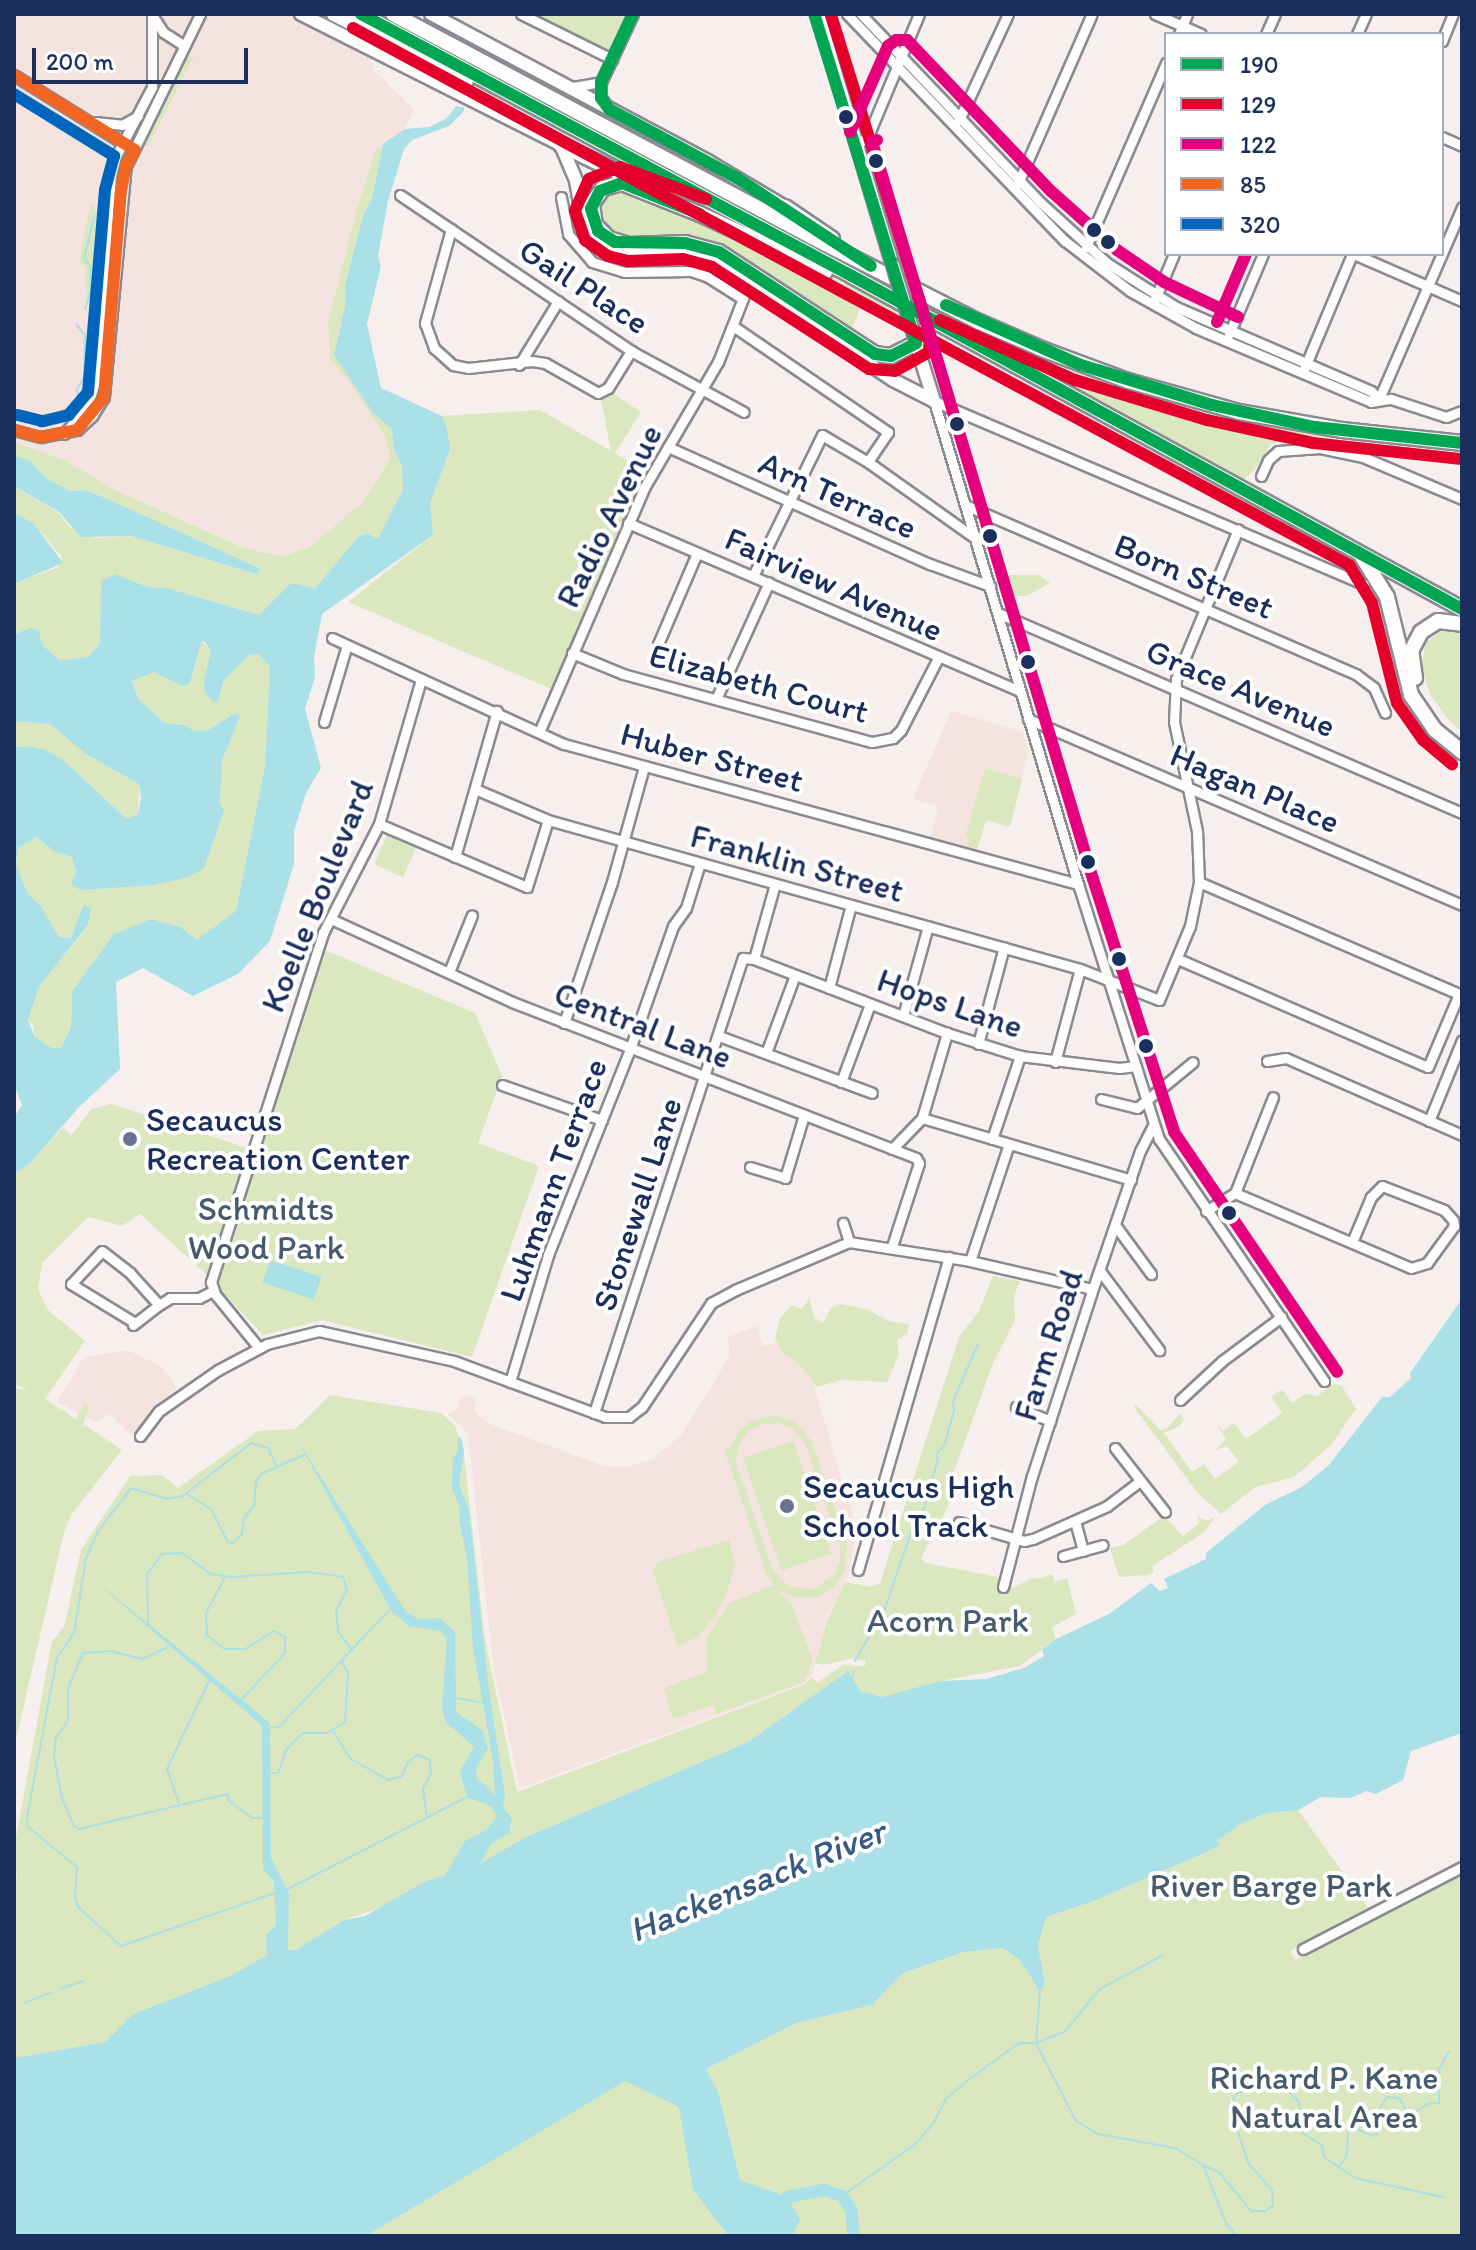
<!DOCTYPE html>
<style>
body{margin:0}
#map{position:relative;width:1476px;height:2250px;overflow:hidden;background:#f6efee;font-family:Itim,sans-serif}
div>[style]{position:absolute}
.built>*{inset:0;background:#f4e3de}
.green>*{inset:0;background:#dbe7bf;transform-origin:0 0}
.water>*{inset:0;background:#aae0e7;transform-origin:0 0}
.stream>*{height:2px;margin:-1px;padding:0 1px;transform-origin:1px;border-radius:1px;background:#aae0e7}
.river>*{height:12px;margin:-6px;padding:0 6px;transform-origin:6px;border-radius:6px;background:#aae0e7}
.roads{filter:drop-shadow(2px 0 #8a8a93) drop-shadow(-2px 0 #8a8a93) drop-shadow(0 2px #8a8a93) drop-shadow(0 -2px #8a8a93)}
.minor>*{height:9px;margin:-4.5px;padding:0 4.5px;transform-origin:4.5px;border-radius:4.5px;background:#fefdfc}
.major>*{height:12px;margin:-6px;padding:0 6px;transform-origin:6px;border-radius:6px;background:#fefdfc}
.highway>*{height:14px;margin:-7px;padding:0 7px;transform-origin:7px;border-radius:7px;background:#fefdfc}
.bridges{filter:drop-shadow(2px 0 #8a8a93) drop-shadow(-2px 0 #8a8a93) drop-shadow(0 2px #8a8a93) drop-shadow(0 -2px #8a8a93)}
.major-bridge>*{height:12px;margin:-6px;padding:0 6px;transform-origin:6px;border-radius:6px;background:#fefdfc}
.bus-1>*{height:12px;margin:-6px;padding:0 6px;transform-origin:6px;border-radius:6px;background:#00a651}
.bus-2>*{height:12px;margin:-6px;padding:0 6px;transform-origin:6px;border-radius:6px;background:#e4002b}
.bus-3>*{height:12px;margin:-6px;padding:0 6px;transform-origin:6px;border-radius:6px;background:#e5007d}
.bus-4>*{height:12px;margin:-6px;padding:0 6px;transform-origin:6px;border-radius:6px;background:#f26522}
.bus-5>*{height:12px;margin:-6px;padding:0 6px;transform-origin:6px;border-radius:6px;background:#0065bd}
.dots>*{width:22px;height:22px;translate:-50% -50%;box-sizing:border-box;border:4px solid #fff;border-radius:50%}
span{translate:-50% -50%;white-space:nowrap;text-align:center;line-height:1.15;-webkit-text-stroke:8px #fff;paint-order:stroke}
.street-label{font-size:34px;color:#1b2f5e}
.poi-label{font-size:34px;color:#1b2f5e}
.left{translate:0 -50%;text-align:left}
.park-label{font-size:34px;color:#465c6c}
.water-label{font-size:36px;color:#375a80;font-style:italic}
.frame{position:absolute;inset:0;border:16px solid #1b2f5e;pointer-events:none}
.legend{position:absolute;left:1164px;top:32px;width:280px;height:224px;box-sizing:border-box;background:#fff;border:2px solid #a4acbf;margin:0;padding:10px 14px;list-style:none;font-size:24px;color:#1b2f5e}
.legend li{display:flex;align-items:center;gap:16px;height:40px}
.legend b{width:40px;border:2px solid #a4acbf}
.scale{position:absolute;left:32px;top:48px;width:216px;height:36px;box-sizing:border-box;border:4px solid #1b2f5e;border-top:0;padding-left:10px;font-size:24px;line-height:28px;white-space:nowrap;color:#1b2f5e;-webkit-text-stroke:6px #fff;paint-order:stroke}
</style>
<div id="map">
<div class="built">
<i style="clip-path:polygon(14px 14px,286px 14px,370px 57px,374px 71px,414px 109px,405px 129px,376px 149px,328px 323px,330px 360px,348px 380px,385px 437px,390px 460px,363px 502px,310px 547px,282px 556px,241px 547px,111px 488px,65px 460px,14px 442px)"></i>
<i style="clip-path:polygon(951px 711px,1023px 732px,1028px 750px,1010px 827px,986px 820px,977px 850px,930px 839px,938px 806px,913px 799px)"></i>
<i style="clip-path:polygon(757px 1326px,763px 1346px,784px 1340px,808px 1366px,857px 1530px,848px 1577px,826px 1621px,813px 1673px,805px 1683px,520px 1788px,494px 1671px,468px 1433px,449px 1415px,458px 1408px,461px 1395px,476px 1399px,474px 1410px,488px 1423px,604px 1466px,626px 1467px,653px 1459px,681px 1435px,730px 1356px,728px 1337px)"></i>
<i style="clip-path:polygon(127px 1350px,161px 1366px,177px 1388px,153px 1409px,132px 1436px,109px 1414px,96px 1422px,57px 1402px,84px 1357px)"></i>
</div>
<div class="green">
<i style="clip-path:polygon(533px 14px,627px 14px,609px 50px)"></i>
<i style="clip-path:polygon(188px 55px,199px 59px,193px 58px,148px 147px,142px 143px)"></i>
<i style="clip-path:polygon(383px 144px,372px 198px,363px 216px,345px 285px,345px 306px,334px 355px,373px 413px,392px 429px,393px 447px,402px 467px,403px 488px,378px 540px,359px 536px,315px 588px,291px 583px,259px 615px,167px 588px,148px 587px,115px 574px,101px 581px,100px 644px,88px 658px,60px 660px,42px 645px,17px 632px,14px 634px,14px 584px,58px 567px,62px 557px,34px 524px,14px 512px,14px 486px,59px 513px,70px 527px,96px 538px,131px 536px,256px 574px,261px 569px,108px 499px,85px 490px,70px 491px,46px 478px,30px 461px,14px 455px,14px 442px,65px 460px,111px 488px,241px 547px,266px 553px,282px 556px,310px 547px,363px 502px,390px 459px,385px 437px,348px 380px,330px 360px,328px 322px,356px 213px,376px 149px)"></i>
<i style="clip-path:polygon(626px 188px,821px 272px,895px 309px,897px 315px,884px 318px,860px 309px,850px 333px,772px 280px,645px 240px,614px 237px,598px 223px,598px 200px,605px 192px)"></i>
<i style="clip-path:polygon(91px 203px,98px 215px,99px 240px,95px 290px,86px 295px,86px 267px,79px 262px)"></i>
<i style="clip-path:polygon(970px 328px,1065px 369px,1154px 400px,1241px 422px,1332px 438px,1331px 444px,1292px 439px,1271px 444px,1256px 468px,1242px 481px)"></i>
<i style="clip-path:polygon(evenodd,612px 393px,641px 412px,615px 453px,646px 471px,551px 689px,348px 602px,433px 535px,430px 503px,450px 450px,442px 416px,540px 410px,611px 451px,601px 399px,612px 393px,579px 564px,594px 581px,580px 611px,561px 603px,579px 564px)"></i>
<i style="clip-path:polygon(1010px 575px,1039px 575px,1050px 583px,1026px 596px,1006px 596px,1000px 593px,1001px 580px)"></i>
<i style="clip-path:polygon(1445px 628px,1462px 631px,1462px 732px,1447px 718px,1430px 694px,1421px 667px,1426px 642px)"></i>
<i style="clip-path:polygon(201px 641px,211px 651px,204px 680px,218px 701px,224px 680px,249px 655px,258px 654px,270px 666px,265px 766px,236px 911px,200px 939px,72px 992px,71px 1027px,61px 1048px,52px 1048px,35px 1037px,33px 1025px,28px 1020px,39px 987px,88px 926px,82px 908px,71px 938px,59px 937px,41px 906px,28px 894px,16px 864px,18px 848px,37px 837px,55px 852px,72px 857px,76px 872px,220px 804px,222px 761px,239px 715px,235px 713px,208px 730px,194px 732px,184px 725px,165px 723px,139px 700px,132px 680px,154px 672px,190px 683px)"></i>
<i style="clip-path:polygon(14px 721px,50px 724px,86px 754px,139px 784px,138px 814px,127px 819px,63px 760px,28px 746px,14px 747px)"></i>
<i style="clip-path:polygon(985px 768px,1022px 779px,1010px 827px,986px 820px,977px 850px,967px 847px,969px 838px,965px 837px)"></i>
<i style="left:387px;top:835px;width:32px;height:32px;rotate:24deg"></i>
<i style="clip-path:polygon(320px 948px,475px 1013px,502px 1076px,478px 1143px,539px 1166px,472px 1357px,322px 1320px,263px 1335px,206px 1274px,140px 1214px,122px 1226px,88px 1217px,42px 1263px,38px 1289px,48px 1310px,85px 1341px,45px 1399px,76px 1419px,84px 1404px,90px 1406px,83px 1424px,122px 1450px,71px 1515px,64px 1532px,14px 1748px,14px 1388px,28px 1390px,14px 1383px,14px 1173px,30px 1164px,63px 1127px,71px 1136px,91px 1109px,111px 1104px,260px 1152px)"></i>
<i style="clip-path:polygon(993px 1276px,1020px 1281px,1014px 1296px,1015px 1320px,993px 1363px,954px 1471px,948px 1507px,921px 1558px,926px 1563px,1003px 1578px,1002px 1582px,1014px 1588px,1031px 1578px,1040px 1579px,1052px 1574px,1055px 1582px,1067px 1578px,1076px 1614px,1052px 1627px,1056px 1639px,1020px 1666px,941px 1681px,900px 1695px,882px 1697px,860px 1691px,847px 1672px,748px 1742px,526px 1837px,480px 1864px,426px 1881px,389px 1905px,344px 1920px,296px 1950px,267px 1955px,230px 1976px,134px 2014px,105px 2042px,14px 2058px,14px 1881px,17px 1882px,14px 1849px,52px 1641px,64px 1627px,81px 1550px,130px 1476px,162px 1475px,178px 1488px,258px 1431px,295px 1429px,330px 1395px,441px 1413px,455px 1426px,463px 1447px,485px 1640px,517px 1792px,805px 1684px,812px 1677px,817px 1683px,843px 1665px,865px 1666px,865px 1660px,850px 1659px,824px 1665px,815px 1663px,827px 1621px,845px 1582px,871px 1587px,880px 1583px,959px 1337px,979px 1311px)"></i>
<i style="clip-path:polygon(809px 1298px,814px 1317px,823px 1323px,831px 1308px,839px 1304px,866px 1309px,889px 1321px,909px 1324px,907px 1334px,897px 1340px,899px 1354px,887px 1382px,841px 1380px,817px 1387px,801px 1366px,785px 1355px,775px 1338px,780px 1319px,791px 1305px,802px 1309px)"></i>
<i style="clip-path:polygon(1334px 1384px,1342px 1386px,1356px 1409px,1331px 1445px,1294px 1477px,1255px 1487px,1221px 1514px,1197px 1492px,1134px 1407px,1136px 1405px,1160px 1430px,1166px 1429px,1180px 1414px,1184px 1419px,1179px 1426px,1164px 1433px,1192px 1472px,1204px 1464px,1215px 1479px,1239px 1462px,1227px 1446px,1215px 1450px,1226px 1439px,1215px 1421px,1223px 1431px,1234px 1423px,1246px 1439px,1282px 1413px,1271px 1397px,1282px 1389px,1292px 1403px,1305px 1394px,1317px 1396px)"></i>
<i style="clip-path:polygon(evenodd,774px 1415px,794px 1421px,811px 1440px,847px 1546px,845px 1571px,833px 1588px,817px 1597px,797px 1598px,778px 1590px,792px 1605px,813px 1661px,804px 1682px,716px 1714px,713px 1705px,673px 1719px,664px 1688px,706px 1672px,706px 1638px,729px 1603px,774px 1585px,766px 1574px,724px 1449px,731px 1447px,739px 1430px,750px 1421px,774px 1415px,779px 1423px,792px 1428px,805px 1443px,840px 1547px,840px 1561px,835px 1574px,812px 1590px,789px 1586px,773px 1571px,736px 1463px,738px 1447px,747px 1432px,761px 1424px,779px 1423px)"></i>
<i style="left:793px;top:1441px;width:119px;height:53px;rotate:71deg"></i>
<i style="clip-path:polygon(1164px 1516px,1183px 1536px,1199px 1524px,1197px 1516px,1208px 1521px,1215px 1517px,1203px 1533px,1152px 1566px,1154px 1572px,1148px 1575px,1119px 1577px,1110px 1548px,1123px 1545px)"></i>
<i style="clip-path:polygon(729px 1540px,736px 1565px,726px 1594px,715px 1616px,698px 1637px,677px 1646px,653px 1571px,657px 1562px)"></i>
<i style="clip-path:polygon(1298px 1810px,1369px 1909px,1290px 1951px,1295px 1960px,1462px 1874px,1462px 2236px,357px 2236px,625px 2081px,706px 2069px,796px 2023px,872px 2005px,903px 1973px,964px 1952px,1003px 1948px,1021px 1961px,1040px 1991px,1045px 1983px,1038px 1946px,1046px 1917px,1094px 1901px,1209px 1851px,1218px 1845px,1216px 1841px,1239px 1825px,1267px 1813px)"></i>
</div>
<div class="water">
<i style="clip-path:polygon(evenodd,456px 106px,464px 107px,464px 111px,449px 126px,412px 140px,404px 149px,388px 201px,378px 256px,381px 266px,367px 324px,381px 388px,442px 416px,447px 429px,450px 450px,430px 503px,433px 535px,322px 614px,314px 657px,315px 677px,305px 709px,321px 768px,306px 793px,294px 831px,294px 864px,270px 941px,238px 974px,193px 996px,143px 968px,116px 982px,120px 1069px,79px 1107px,30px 1164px,14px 1173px,14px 1117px,22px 1105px,14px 1084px,14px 747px,28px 746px,46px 750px,63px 760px,127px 819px,138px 814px,141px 798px,139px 784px,86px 754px,50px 724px,14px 721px,14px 634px,31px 628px,39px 631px,42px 645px,60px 660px,88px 657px,100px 644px,101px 581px,115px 574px,148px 587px,167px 588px,259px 615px,291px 583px,315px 588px,359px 536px,368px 534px,378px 539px,403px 489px,402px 467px,393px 447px,392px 429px,373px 413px,334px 355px,345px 306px,345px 285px,363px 216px,372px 198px,383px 144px,405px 129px,429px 127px,447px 118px,456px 106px,204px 641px,211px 651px,204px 680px,205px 692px,213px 702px,218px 701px,224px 680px,249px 655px,258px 654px,270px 666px,265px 766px,236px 911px,197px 940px,180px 927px,151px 919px,114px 934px,72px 992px,71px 1027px,61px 1048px,52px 1048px,35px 1037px,28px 1020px,39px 987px,88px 925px,91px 910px,85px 905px,82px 908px,71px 938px,59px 937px,41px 906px,28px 894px,16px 864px,18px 848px,37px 837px,55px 852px,72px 857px,76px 872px,71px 883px,80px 890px,154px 885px,189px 877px,204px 868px,224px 810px,220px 804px,222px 761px,240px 715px,235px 713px,208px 730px,194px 731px,184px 725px,165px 723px,139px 700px,132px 681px,154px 672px,182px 686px,190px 683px,201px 642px,204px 641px)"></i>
<i style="clip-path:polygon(14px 455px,30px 461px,46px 478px,70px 491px,85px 490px,108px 499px,261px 569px,256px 574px,131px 536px,81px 537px,59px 512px,14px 486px)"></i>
<i style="clip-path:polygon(14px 512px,34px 524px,63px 563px,14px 584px)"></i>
<i style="left:270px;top:1260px;width:54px;height:24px;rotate:18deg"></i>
<i style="clip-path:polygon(1462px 1299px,1462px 1733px,1411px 1751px,1403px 1780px,1376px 1794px,1367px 1791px,1350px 1798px,1321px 1797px,1298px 1810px,1267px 1813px,1239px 1825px,1217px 1841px,1219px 1845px,1209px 1851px,1094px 1901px,1046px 1917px,1038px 1946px,1045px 1983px,1040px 1992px,1021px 1961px,1003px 1948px,964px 1952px,903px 1973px,872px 2005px,796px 2023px,706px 2069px,718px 2092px,740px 2180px,787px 2197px,800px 2219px,792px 2236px,729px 2236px,693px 2190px,679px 2107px,625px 2081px,369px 2234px,377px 2236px,14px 2236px,14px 2058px,105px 2042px,133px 2014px,230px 1976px,267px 1955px,266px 1935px,276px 1925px,274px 1882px,263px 1869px,262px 1726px,87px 1574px,270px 1723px,271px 1858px,289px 1893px,288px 1950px,296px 1950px,344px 1920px,365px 1916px,426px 1881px,445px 1875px,465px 1841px,486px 1830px,497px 1818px,491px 1806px,467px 1797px,460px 1771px,474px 1747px,446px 1722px,442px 1709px,447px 1639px,441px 1631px,409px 1626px,392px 1612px,298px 1441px,406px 1612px,418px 1619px,440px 1618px,455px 1632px,456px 1712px,482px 1730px,488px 1748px,476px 1769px,477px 1778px,495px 1795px,493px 1760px,473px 1648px,467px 1557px,459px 1520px,460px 1509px,452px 1488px,453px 1458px,458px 1451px,458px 1436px,462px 1440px,464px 1453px,459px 1484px,469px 1511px,490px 1697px,505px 1795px,503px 1807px,512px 1819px,509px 1833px,491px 1844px,481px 1863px,526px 1837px,748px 1742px,848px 1671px,860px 1691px,882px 1697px,941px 1681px,986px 1679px,1024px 1668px,1044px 1656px,1042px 1650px,1056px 1639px,1109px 1614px,1151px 1583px,1160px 1591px,1168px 1588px,1164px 1579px,1206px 1559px,1206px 1553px,1265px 1505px,1302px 1487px,1329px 1465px,1382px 1397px,1390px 1397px,1411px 1378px,1410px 1373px)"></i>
</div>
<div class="stream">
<i style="left:85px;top:309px;width:19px;rotate:-72deg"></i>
<i style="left:91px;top:291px;width:26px;rotate:-92deg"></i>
<i style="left:90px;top:265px;width:8px;rotate:-135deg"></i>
<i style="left:84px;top:259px;width:43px;rotate:-76.6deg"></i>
<i style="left:17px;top:418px;width:25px;rotate:2deg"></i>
<i style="left:42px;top:419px;width:26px;rotate:-23deg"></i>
<i style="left:66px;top:409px;width:17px;rotate:-45deg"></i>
<i style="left:78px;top:397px;width:8px;rotate:-97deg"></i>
<i style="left:77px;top:389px;width:14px;rotate:-60deg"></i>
<i style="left:84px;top:377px;width:42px;rotate:-88.6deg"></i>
<i style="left:85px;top:335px;width:14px;rotate:-129deg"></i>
<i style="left:187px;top:1494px;width:28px;rotate:32deg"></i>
<i style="left:211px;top:1509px;width:37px;rotate:63deg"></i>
<i style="left:228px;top:1542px;width:5px;rotate:11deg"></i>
<i style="left:233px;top:1543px;width:13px;rotate:-45deg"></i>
<i style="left:242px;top:1534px;width:16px;rotate:-83deg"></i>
<i style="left:244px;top:1518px;width:16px;rotate:-50deg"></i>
<i style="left:254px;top:1506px;width:24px;rotate:-85deg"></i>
<i style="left:256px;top:1482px;width:9px;rotate:-58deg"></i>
<i style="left:261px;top:1474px;width:47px;rotate:-23.8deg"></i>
<i style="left:225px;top:1577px;width:41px;rotate:117.8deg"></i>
<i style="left:206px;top:1613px;width:22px;rotate:87deg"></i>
<i style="left:207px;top:1635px;width:22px;rotate:39deg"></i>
<i style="left:224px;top:1649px;width:21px"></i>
<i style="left:245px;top:1649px;width:34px;rotate:-32deg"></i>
<i style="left:274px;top:1631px;width:13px;rotate:29deg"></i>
<i style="left:285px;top:1637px;width:16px;rotate:90deg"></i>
<i style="left:285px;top:1653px;width:64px;rotate:133.1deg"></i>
<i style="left:148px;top:1626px;width:52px;rotate:-91.1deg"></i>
<i style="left:147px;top:1574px;width:25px;rotate:-53deg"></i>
<i style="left:162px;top:1554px;width:20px;rotate:-3deg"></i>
<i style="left:182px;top:1553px;width:36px;rotate:36deg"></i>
<i style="left:211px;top:1574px;width:21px;rotate:8deg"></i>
<i style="left:232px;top:1577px;width:77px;rotate:-3.7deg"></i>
<i style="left:309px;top:1572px;width:34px;rotate:8deg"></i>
<i style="left:343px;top:1577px;width:14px;rotate:73deg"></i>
<i style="left:347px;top:1590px;width:24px;rotate:118deg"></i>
<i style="left:336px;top:1611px;width:20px;rotate:84deg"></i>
<i style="left:338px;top:1631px;width:24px;rotate:54deg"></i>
<i style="left:168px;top:1647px;width:29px;rotate:155deg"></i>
<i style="left:142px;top:1659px;width:33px;rotate:-166deg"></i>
<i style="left:110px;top:1651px;width:27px;rotate:176deg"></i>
<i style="left:83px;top:1653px;width:38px;rotate:113deg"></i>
<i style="left:68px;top:1688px;width:33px;rotate:90deg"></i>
<i style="left:68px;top:1721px;width:21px;rotate:125deg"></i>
<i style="left:56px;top:1738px;width:17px;rotate:97deg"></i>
<i style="left:54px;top:1755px;width:45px;rotate:79.7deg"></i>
<i style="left:62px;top:1799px;width:30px;rotate:66deg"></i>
<i style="left:74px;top:1826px;width:6px;rotate:31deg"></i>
<i style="left:79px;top:1829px;width:152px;rotate:-13.3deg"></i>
<i style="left:227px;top:1794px;width:7px;rotate:74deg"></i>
<i style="left:229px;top:1801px;width:29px;rotate:36deg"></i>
<i style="left:252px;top:1818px;width:11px"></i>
<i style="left:855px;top:1661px;width:58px;rotate:-59.9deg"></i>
<i style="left:884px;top:1611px;width:83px;rotate:-70.9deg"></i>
<i style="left:911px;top:1533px;width:13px;rotate:-48deg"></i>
<i style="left:920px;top:1523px;width:66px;rotate:-74.3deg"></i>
<i style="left:938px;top:1459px;width:5px;rotate:-112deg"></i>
<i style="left:936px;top:1454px;width:11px;rotate:-45deg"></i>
<i style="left:944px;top:1446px;width:37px;rotate:-74deg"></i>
<i style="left:954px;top:1410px;width:9px;rotate:-96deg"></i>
<i style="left:953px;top:1401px;width:62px;rotate:-66.3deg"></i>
<i style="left:852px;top:1680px;width:9px;rotate:-77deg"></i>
<i style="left:456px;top:1698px;width:28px;rotate:10deg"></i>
<i style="left:270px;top:1728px;width:9px;rotate:-6deg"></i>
<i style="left:279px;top:1727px;width:163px;rotate:-46.7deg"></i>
<i style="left:332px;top:1730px;width:35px;rotate:57deg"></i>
<i style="left:351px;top:1759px;width:43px;rotate:29.6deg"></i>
<i style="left:388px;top:1780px;width:13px;rotate:-13deg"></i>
<i style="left:401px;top:1777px;width:17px;rotate:-65deg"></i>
<i style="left:408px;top:1762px;width:12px;rotate:-35deg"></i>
<i style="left:418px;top:1755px;width:13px;rotate:23deg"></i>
<i style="left:430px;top:1760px;width:13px;rotate:86deg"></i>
<i style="left:431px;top:1773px;width:18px;rotate:117deg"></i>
<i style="left:423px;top:1789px;width:27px;rotate:82deg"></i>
<i style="left:270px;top:1773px;width:8px"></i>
<i style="left:278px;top:1773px;width:24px;rotate:-71deg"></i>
<i style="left:286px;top:1750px;width:24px;rotate:-45deg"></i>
<i style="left:303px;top:1733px;width:24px"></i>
<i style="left:327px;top:1733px;width:21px;rotate:-31deg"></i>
<i style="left:345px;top:1722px;width:49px;rotate:-86.5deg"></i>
<i style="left:348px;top:1673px;width:13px;rotate:-119deg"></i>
<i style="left:179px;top:1804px;width:37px;rotate:-109deg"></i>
<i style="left:167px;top:1769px;width:98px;rotate:-64.5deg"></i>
<i style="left:288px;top:1889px;width:201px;rotate:-27.2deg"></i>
<i style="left:275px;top:1893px;width:163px;rotate:161deg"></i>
<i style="left:121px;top:1946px;width:58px;rotate:-137.8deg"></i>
<i style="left:78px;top:1907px;width:12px;rotate:-104deg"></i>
<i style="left:75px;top:1895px;width:28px;rotate:-86deg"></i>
<i style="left:77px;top:1867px;width:63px;rotate:-140.8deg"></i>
<i style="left:28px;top:1827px;width:10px;rotate:-96deg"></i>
<i style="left:27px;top:1817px;width:162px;rotate:-79.3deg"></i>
<i style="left:57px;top:1658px;width:30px;rotate:-56deg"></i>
<i style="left:74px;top:1633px;width:75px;rotate:-80.8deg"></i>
<i style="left:86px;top:1559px;width:28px;rotate:-67deg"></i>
<i style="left:97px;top:1533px;width:56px;rotate:-52.9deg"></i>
<i style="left:131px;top:1488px;width:37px;rotate:17deg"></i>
<i style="left:166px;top:1499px;width:17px;rotate:-10deg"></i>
<i style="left:183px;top:1496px;width:86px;rotate:-37.9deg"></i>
<i style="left:251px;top:1443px;width:18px;rotate:16deg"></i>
<i style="left:268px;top:1448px;width:19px;rotate:65deg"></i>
<i style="left:60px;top:1989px;width:24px;rotate:-19deg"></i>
<i style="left:1040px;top:1992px;width:51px;rotate:94.5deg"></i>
<i style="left:1036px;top:2043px;width:88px;rotate:62.9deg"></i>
<i style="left:1076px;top:2121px;width:26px;rotate:31deg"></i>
<i style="left:1098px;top:2134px;width:78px;rotate:10.3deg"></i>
<i style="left:1175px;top:2148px;width:33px;rotate:31deg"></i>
<i style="left:1203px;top:2165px;width:62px;rotate:68.4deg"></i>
<i style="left:1226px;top:2223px;width:17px;rotate:50deg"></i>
<i style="left:24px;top:2003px;width:31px;rotate:-21deg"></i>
<i style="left:1203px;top:2165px;width:17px;rotate:24deg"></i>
<i style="left:1219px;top:2172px;width:50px;rotate:50.6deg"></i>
<i style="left:1251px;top:2211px;width:14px"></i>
<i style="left:1265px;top:2211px;width:9px;rotate:-32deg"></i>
<i style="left:1273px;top:2206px;width:16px;rotate:-94deg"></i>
<i style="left:1272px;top:2190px;width:37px;rotate:-131deg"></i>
<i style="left:1248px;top:2162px;width:59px;rotate:-108.7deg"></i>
<i style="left:1229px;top:2106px;width:15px;rotate:-58deg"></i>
<i style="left:1237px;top:2093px;width:18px;rotate:-13deg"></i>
<i style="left:1255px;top:2089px;width:32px;rotate:2deg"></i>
<i style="left:1287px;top:2090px;width:17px;rotate:45deg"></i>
<i style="left:1299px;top:2102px;width:31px;rotate:84deg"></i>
<i style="left:1302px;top:2133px;width:23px;rotate:31deg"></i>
<i style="left:1322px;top:2145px;width:12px;rotate:81deg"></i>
<i style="left:1324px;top:2157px;width:37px;rotate:34deg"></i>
<i style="left:1355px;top:2178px;width:90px;rotate:12.2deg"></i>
<i style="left:1340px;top:2165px;width:12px;rotate:-55deg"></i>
<i style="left:1347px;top:2155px;width:23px;rotate:-88deg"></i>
<i style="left:1348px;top:2132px;width:6px;rotate:-59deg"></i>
<i style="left:1351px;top:2127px;width:24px;rotate:22deg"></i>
<i style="left:1373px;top:2136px;width:4px;rotate:-27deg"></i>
<i style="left:1377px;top:2134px;width:26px;rotate:-83deg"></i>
<i style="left:1380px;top:2108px;width:13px;rotate:-58deg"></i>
<i style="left:1387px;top:2097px;width:12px;rotate:5deg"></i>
<i style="left:1399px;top:2098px;width:21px;rotate:59deg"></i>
<i style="left:1410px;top:2116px;width:21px;rotate:-35deg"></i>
<i style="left:1427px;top:2104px;width:12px;rotate:-5deg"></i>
<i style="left:1439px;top:2103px;width:34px;rotate:-90deg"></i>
<i style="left:1439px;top:2069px;width:20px;rotate:-60deg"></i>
<i style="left:842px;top:2196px;width:88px;rotate:-35.3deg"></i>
<i style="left:914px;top:2145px;width:28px;rotate:-48deg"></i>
<i style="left:933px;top:2124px;width:27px;rotate:-63deg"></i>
<i style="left:945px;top:2100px;width:29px;rotate:-41deg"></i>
<i style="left:967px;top:2081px;width:64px;rotate:-36.2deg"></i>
<i style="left:1019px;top:2043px;width:17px"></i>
<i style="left:1036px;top:2043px;width:31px;rotate:-22deg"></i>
<i style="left:1065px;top:2031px;width:55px;rotate:-50.2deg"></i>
<i style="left:1100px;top:1989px;width:72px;rotate:-28.4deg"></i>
</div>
<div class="river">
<i style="left:787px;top:2197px;width:38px;rotate:-11deg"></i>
<i style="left:824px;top:2190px;width:19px;rotate:18deg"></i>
<i style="left:842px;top:2196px;width:16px;rotate:55deg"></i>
<i style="left:851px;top:2209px;width:27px;rotate:84deg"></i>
</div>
<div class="roads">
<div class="minor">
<i style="left:521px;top:14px;width:102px;rotate:26.3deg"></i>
<i style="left:847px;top:14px;width:315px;rotate:46.2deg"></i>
<i style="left:1065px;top:241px;width:82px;rotate:37.6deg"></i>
<i style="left:1130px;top:291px;width:76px;rotate:29.3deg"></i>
<i style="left:1196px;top:328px;width:190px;rotate:22.9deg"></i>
<i style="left:1371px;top:402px;width:20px;rotate:-9deg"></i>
<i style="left:1391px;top:399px;width:58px;rotate:18.1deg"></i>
<i style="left:1446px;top:417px;width:17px;rotate:-21deg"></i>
<i style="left:861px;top:14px;width:261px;rotate:46.4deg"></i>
<i style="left:1041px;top:203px;width:89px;rotate:42.3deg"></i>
<i style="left:1107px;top:263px;width:82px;rotate:32.5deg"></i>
<i style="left:1176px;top:307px;width:212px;rotate:23.3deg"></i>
<i style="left:1371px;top:391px;width:11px;rotate:45deg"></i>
<i style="left:1155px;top:14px;width:50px;rotate:23.5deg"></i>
<i style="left:154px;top:18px;width:17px;rotate:57deg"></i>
<i style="left:163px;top:32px;width:24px;rotate:33deg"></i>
<i style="left:1179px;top:34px;width:22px;rotate:-68deg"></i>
<i style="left:1266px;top:34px;width:22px;rotate:-66deg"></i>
<i style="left:1357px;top:34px;width:22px;rotate:-66deg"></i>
<i style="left:1442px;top:41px;width:29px;rotate:-68deg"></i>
<i style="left:14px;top:75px;width:134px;rotate:31.9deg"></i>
<i style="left:573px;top:87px;width:28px;rotate:-10deg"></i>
<i style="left:607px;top:106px;width:10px;rotate:-127deg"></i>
<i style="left:601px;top:98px;width:16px;rotate:-90deg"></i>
<i style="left:601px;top:82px;width:75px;rotate:-64.8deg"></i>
<i style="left:959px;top:120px;width:117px;rotate:-65.2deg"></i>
<i style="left:95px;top:122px;width:27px;rotate:6deg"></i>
<i style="left:122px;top:125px;width:18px;rotate:-29deg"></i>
<i style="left:1442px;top:137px;width:22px;rotate:24deg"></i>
<i style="left:856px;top:146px;width:16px;rotate:-40deg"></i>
<i style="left:868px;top:136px;width:132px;rotate:-67.3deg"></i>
<i style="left:1018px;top:183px;width:184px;rotate:-66.4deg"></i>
<i style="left:400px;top:195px;width:279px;rotate:34deg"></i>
<i style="left:631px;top:351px;width:128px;rotate:28.4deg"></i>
<i style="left:561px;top:197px;width:38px;rotate:79deg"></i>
<i style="left:568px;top:234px;width:37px;rotate:49deg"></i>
<i style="left:592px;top:262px;width:34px;rotate:17deg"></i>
<i style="left:625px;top:272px;width:66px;rotate:-0.9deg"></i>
<i style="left:691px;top:271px;width:18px;rotate:19deg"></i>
<i style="left:708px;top:277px;width:41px;rotate:32.2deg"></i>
<i style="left:451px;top:229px;width:98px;rotate:105.5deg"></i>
<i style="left:425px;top:323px;width:27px;rotate:70deg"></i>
<i style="left:434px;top:348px;width:25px;rotate:42deg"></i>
<i style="left:453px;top:365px;width:15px;rotate:11deg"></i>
<i style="left:468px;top:368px;width:64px;rotate:-6.2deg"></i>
<i style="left:532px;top:361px;width:13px;rotate:9deg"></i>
<i style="left:545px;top:363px;width:61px;rotate:29.5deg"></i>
<i style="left:598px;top:393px;width:11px;rotate:-27deg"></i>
<i style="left:608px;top:388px;width:44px;rotate:-58.1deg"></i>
<i style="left:1086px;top:247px;width:201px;rotate:-66.5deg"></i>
<i style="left:1354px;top:254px;width:118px;rotate:23.5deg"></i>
<i style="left:1155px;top:299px;width:49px;rotate:-67.1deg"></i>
<i style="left:733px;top:326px;width:188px;rotate:34.4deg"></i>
<i style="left:888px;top:432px;width:36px;rotate:124deg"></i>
<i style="left:1229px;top:334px;width:87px;rotate:-67deg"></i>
<i style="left:519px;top:365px;width:75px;rotate:-58.6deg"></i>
<i style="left:1304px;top:369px;width:125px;rotate:-67.3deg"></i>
<i style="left:1379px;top:399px;width:209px;rotate:-66.6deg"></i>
<i style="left:934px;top:401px;width:504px;rotate:73.4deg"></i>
<i style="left:1078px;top:884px;width:268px;rotate:72.4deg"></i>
<i style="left:1159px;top:1139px;width:293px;rotate:55.7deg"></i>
<i style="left:934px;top:401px;width:467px;rotate:23.1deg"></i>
<i style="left:14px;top:430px;width:28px;rotate:15deg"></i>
<i style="left:41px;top:437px;width:37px;rotate:-11deg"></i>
<i style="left:77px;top:430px;width:21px;rotate:-43deg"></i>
<i style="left:92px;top:416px;width:22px;rotate:-58deg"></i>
<i style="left:104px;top:397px;width:232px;rotate:-84.6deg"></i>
<i style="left:126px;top:166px;width:169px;rotate:-64deg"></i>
<i style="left:64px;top:434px;width:35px;rotate:-50deg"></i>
<i style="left:87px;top:407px;width:28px;rotate:-72deg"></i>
<i style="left:96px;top:380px;width:205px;rotate:-85.8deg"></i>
<i style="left:111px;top:176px;width:21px;rotate:-76deg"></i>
<i style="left:116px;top:156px;width:78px;rotate:-62.4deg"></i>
<i style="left:152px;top:87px;width:73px;rotate:-90deg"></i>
<i style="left:668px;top:447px;width:287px;rotate:24.1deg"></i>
<i style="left:930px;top:564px;width:64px;rotate:20.1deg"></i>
<i style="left:1261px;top:476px;width:17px;rotate:-66deg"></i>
<i style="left:1268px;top:460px;width:13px;rotate:-42deg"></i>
<i style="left:1278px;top:451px;width:42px;rotate:-4.1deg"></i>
<i style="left:1320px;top:448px;width:44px;rotate:11.8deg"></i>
<i style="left:1363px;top:457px;width:108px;rotate:23deg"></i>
<i style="left:965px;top:505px;width:427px;rotate:23.4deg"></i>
<i style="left:1357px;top:675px;width:21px;rotate:37deg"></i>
<i style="left:1374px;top:688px;width:27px;rotate:66deg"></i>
<i style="left:628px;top:523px;width:426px;rotate:23.2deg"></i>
<i style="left:753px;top:576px;width:157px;rotate:-63.9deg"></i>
<i style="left:822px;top:435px;width:53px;rotate:30.4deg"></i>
<i style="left:868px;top:462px;width:131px;rotate:35.4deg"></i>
<i style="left:998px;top:613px;width:505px;rotate:23.32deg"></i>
<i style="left:332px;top:638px;width:255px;rotate:24.6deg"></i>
<i style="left:564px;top:744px;width:533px;rotate:15.24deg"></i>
<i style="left:658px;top:644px;width:99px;rotate:-66.8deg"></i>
<i style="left:572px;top:653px;width:55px;rotate:22.4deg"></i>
<i style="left:623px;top:674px;width:258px;rotate:15.3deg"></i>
<i style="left:872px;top:742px;width:21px;rotate:-11deg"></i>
<i style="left:893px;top:738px;width:11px;rotate:-45deg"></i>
<i style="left:901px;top:730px;width:81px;rotate:-62.8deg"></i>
<i style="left:716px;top:699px;width:128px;rotate:-65.6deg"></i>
<i style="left:1028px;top:719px;width:472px;rotate:23.2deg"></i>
<i style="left:324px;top:722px;width:80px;rotate:-73.4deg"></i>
<i style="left:540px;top:730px;width:263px;rotate:-66.7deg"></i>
<i style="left:644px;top:488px;width:146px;rotate:-59.6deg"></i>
<i style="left:718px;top:362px;width:85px;rotate:-68.6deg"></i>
<i style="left:475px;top:789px;width:79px;rotate:23deg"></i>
<i style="left:548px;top:820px;width:552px;rotate:15.65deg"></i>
<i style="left:1080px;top:969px;width:85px;rotate:21.4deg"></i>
<i style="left:1159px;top:1000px;width:80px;rotate:-67.3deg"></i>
<i style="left:1190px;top:926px;width:45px;rotate:-78.4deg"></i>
<i style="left:1199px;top:882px;width:51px;rotate:-92.2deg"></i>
<i style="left:1197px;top:831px;width:111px;rotate:-101.9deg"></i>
<i style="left:1174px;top:722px;width:43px;rotate:-87.3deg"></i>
<i style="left:1176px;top:679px;width:162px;rotate:-67.5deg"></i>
<i style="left:379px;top:824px;width:161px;rotate:23.1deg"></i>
<i style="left:527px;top:887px;width:70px;rotate:-72.6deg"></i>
<i style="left:455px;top:857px;width:152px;rotate:-74deg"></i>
<i style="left:331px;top:919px;width:199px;rotate:24.6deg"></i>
<i style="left:512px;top:1002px;width:433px;rotate:21.1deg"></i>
<i style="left:916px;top:1158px;width:6px;rotate:59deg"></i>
<i style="left:919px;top:1163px;width:87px;rotate:108deg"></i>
<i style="left:754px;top:959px;width:78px;rotate:-74.4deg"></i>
<i style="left:1178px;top:959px;width:272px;rotate:23.4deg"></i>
<i style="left:1428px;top:1067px;width:79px;rotate:-67deg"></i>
<i style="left:1459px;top:994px;width:283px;rotate:-156.7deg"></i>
<i style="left:449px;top:972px;width:61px;rotate:-68deg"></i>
<i style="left:829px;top:988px;width:86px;rotate:-75.2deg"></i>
<i style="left:903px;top:1016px;width:93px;rotate:-74.5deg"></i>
<i style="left:564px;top:1023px;width:149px;rotate:-71.2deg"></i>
<i style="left:612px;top:882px;width:119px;rotate:-74.5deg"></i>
<i style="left:719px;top:1036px;width:163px;rotate:20.4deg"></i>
<i style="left:978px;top:1044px;width:100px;rotate:-75deg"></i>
<i style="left:766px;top:1053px;width:83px;rotate:-69.6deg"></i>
<i style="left:1267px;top:1061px;width:19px;rotate:-9deg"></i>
<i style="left:1286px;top:1058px;width:192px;rotate:23.6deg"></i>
<i style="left:1055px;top:1062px;width:96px;rotate:-75deg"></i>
<i style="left:841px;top:1082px;width:83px;rotate:-69.6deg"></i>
<i style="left:502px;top:1085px;width:106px;rotate:19.3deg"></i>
<i style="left:1101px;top:1099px;width:37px;rotate:14deg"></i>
<i style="left:1137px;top:1108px;width:72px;rotate:-39.4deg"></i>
<i style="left:922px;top:1118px;width:218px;rotate:16.5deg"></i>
<i style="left:1429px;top:1121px;width:87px;rotate:-67.8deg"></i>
<i style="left:992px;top:1139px;width:88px;rotate:-71.4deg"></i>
<i style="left:892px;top:1149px;width:43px;rotate:-45.9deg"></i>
<i style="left:922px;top:1118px;width:89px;rotate:-73.6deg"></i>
<i style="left:750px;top:1167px;width:37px;rotate:17deg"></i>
<i style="left:785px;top:1178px;width:66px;rotate:-73.2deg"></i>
<i style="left:1235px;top:1193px;width:191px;rotate:23.1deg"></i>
<i style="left:1411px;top:1268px;width:17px;rotate:-17deg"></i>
<i style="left:1427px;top:1263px;width:46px;rotate:-53.9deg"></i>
<i style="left:1454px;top:1226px;width:6px;rotate:-99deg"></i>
<i style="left:1453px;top:1220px;width:13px;rotate:-132deg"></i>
<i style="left:1444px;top:1210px;width:66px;rotate:-158.8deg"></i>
<i style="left:1382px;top:1186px;width:16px;rotate:135deg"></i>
<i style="left:1371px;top:1197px;width:49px;rotate:112.9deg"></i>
<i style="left:1206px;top:1211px;width:34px;rotate:-32deg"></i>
<i style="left:1235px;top:1193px;width:103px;rotate:-68.4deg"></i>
<i style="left:843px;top:1223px;width:20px;rotate:72deg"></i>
<i style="left:1115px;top:1225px;width:61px;rotate:53.7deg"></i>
<i style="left:970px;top:1261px;width:123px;rotate:-71.6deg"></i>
<i style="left:1100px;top:1271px;width:99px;rotate:53.2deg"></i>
<i style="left:135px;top:1323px;width:75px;rotate:-148.6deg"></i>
<i style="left:71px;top:1284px;width:45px;rotate:-46.8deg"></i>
<i style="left:102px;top:1251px;width:36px;rotate:38deg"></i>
<i style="left:130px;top:1273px;width:43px;rotate:47.8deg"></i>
<i style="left:159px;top:1305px;width:13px;rotate:-32deg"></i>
<i style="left:170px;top:1298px;width:29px"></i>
<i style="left:199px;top:1298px;width:16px;rotate:-27deg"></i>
<i style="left:133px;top:1325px;width:33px;rotate:-38deg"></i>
<i style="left:259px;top:1348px;width:70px;rotate:-129.2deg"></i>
<i style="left:215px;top:1294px;width:13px;rotate:-108deg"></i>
<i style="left:211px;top:1282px;width:367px;rotate:-72.2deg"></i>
<i style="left:323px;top:933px;width:123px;rotate:-62.8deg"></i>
<i style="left:379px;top:824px;width:151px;rotate:-73.8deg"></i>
<i style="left:510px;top:1382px;width:133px;rotate:-73.3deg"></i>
<i style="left:548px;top:1255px;width:222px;rotate:-68.3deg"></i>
<i style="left:630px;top:1049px;width:130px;rotate:-70.7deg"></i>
<i style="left:673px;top:926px;width:22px;rotate:-54deg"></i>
<i style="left:686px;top:908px;width:47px;rotate:-72.7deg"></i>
<i style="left:1180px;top:1400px;width:57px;rotate:-42.9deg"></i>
<i style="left:1222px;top:1361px;width:74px;rotate:-36.7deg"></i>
<i style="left:1016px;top:1407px;width:37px;rotate:22deg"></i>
<i style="left:594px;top:1413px;width:479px;rotate:-71.9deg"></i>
<i style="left:743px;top:958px;width:11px;rotate:5deg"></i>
<i style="left:754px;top:959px;width:207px;rotate:21deg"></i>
<i style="left:947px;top:1033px;width:77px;rotate:17.5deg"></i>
<i style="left:1020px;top:1056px;width:100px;rotate:6.9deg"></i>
<i style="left:1119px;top:1068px;width:17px;rotate:-7deg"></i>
<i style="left:140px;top:1436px;width:31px;rotate:-53deg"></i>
<i style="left:159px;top:1411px;width:72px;rotate:-34.8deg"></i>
<i style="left:218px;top:1370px;width:55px;rotate:-28deg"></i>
<i style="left:267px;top:1344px;width:54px;rotate:-14deg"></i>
<i style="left:319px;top:1331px;width:138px;rotate:12.5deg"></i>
<i style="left:454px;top:1361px;width:161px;rotate:20.3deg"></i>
<i style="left:605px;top:1417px;width:24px"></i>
<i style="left:629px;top:1417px;width:16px;rotate:-38deg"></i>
<i style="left:642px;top:1407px;width:125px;rotate:-56.4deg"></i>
<i style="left:711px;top:1303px;width:27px;rotate:-28deg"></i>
<i style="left:735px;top:1290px;width:124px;rotate:-22.8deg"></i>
<i style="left:849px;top:1242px;width:122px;rotate:8.9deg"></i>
<i style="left:970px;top:1261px;width:125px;rotate:12.9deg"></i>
<i style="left:1115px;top:1448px;width:81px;rotate:52deg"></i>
<i style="left:1075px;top:1521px;width:31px;rotate:75deg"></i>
<i style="left:959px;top:1522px;width:68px;rotate:16.3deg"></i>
<i style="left:1024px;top:1541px;width:9px;rotate:-13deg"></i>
<i style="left:1033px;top:1539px;width:81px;rotate:-24deg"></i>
<i style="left:1107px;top:1506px;width:41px;rotate:-37.1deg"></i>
<i style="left:1063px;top:1556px;width:41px;rotate:-15.4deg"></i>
<i style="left:858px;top:1570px;width:326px;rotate:-73.8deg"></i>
<i style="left:1003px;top:1587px;width:115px;rotate:-75.4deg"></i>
<i style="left:1032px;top:1476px;width:191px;rotate:-72deg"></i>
<i style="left:1091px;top:1294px;width:151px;rotate:-71.1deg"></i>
<i style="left:1140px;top:1151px;width:30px;rotate:-63deg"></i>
<i style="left:1303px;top:1949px;width:179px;rotate:-27.3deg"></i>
</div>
<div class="major">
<i style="left:301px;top:14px;width:291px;rotate:26.7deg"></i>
<i style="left:561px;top:145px;width:39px;rotate:67deg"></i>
<i style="left:576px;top:181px;width:46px;rotate:79.9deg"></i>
<i style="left:584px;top:226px;width:23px;rotate:52deg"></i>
<i style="left:598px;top:244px;width:27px;rotate:22deg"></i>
<i style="left:623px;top:254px;width:66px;rotate:-1.7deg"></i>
<i style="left:689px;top:252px;width:17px;rotate:13deg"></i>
<i style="left:706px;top:256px;width:224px;rotate:33.5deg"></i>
<i style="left:893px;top:380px;width:46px;rotate:27.1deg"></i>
<i style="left:431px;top:14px;width:315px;rotate:28deg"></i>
<i style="left:709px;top:162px;width:88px;rotate:30.6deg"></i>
<i style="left:818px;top:14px;width:262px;rotate:73.4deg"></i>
<i style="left:914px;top:337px;width:67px;rotate:72.6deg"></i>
</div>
<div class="highway">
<i style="left:334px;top:14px;width:148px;rotate:26.9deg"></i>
<i style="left:361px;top:14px;width:557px;rotate:28.08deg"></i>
<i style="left:852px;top:276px;width:695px;rotate:28.63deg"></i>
<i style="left:393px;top:14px;width:475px;rotate:28deg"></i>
<i style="left:812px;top:237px;width:187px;rotate:27deg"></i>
<i style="left:979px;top:322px;width:71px;rotate:23.3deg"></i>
<i style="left:1044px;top:350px;width:90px;rotate:20.3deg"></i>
<i style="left:1128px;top:381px;width:115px;rotate:15.6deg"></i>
<i style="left:1239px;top:412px;width:105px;rotate:9.9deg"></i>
<i style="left:1342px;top:430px;width:121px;rotate:6.2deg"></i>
<i style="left:561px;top:145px;width:83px;rotate:25.6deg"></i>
<i style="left:785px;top:207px;width:57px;rotate:34.2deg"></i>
<i style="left:825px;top:272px;width:138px;rotate:-155.1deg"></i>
<i style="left:700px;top:214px;width:84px;rotate:-158.3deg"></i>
<i style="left:622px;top:183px;width:20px;rotate:165deg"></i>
<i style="left:603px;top:188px;width:19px;rotate:125deg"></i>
<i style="left:592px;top:204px;width:21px;rotate:82deg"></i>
<i style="left:595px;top:225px;width:20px;rotate:45deg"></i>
<i style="left:609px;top:239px;width:21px;rotate:17deg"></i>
<i style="left:629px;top:245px;width:56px;rotate:-2deg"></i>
<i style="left:685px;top:243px;width:35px;rotate:15deg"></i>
<i style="left:719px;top:252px;width:186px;rotate:33.2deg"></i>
<i style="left:875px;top:354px;width:16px;rotate:7deg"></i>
<i style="left:891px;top:356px;width:28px;rotate:-27deg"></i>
<i style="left:1361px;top:555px;width:49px;rotate:58.2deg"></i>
<i style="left:1387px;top:597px;width:101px;rotate:76.2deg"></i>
<i style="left:1411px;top:695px;width:42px;rotate:55.6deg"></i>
<i style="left:1435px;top:730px;width:35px;rotate:39deg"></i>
<i style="left:1415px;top:678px;width:27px;rotate:-98deg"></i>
<i style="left:1411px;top:651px;width:21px;rotate:-62deg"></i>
<i style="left:1421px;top:632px;width:20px;rotate:-33deg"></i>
<i style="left:1438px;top:621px;width:24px;rotate:7deg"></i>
</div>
</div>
<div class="bridges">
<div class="major-bridge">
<i style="left:893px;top:265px;width:72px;rotate:73.1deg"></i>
</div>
</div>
<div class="bus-1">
<i style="left:361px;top:14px;width:557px;rotate:28.08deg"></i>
<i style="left:852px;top:276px;width:695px;rotate:28.63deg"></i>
<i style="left:633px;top:14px;width:75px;rotate:115.2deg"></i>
<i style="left:601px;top:82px;width:16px;rotate:90deg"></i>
<i style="left:601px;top:98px;width:14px;rotate:54deg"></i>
<i style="left:609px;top:109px;width:145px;rotate:28.3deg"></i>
<i style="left:737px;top:178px;width:160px;rotate:33.3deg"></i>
<i style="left:700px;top:214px;width:84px;rotate:-158.3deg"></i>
<i style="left:622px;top:183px;width:23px;rotate:160deg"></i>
<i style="left:600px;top:191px;width:20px;rotate:117deg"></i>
<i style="left:591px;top:209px;width:23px;rotate:72deg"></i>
<i style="left:598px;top:231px;width:20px;rotate:33deg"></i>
<i style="left:615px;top:242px;width:70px;rotate:0.8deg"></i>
<i style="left:685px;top:243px;width:35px;rotate:15deg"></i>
<i style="left:719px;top:252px;width:186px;rotate:33.2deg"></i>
<i style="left:875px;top:354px;width:16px;rotate:7deg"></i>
<i style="left:891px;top:356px;width:28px;rotate:-27deg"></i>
<i style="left:916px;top:343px;width:344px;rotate:-107.2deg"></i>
<i style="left:946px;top:305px;width:148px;rotate:24deg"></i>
<i style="left:1081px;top:365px;width:137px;rotate:17deg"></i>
<i style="left:1212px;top:405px;width:105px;rotate:12.1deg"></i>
<i style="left:1315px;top:427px;width:148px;rotate:6.2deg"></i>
</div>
<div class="bus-2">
<i style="left:353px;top:28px;width:1132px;rotate:28.33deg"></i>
<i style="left:1349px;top:565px;width:44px;rotate:58.8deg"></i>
<i style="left:1372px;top:603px;width:103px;rotate:76deg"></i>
<i style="left:1397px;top:703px;width:45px;rotate:54.9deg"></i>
<i style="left:1423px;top:740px;width:38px;rotate:40deg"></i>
<i style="left:706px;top:199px;width:92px;rotate:-159.6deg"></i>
<i style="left:620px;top:167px;width:33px;rotate:159deg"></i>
<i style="left:589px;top:179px;width:35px;rotate:114deg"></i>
<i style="left:575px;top:211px;width:31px;rotate:71deg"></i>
<i style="left:585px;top:240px;width:28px;rotate:35deg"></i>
<i style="left:608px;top:256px;width:21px;rotate:14deg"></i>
<i style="left:628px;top:261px;width:55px;rotate:-2.1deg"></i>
<i style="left:683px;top:259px;width:30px;rotate:15deg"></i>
<i style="left:712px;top:267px;width:187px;rotate:33deg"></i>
<i style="left:869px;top:369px;width:26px;rotate:4deg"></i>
<i style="left:895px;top:371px;width:39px;rotate:-29deg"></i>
<i style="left:929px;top:352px;width:14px;rotate:-82deg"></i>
<i style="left:931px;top:338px;width:339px;rotate:-107.2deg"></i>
<i style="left:940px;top:320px;width:148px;rotate:24deg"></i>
<i style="left:1075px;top:380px;width:138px;rotate:16.9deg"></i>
<i style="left:1207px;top:420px;width:108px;rotate:12.2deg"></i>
<i style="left:1313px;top:443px;width:148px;rotate:6.2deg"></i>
</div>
<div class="bus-3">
<i style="left:850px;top:132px;width:94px;rotate:-66.2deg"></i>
<i style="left:888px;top:46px;width:10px;rotate:-37deg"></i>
<i style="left:896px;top:40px;width:11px"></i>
<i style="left:907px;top:40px;width:210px;rotate:46.4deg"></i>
<i style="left:1052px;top:192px;width:87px;rotate:41.7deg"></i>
<i style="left:1117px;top:250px;width:57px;rotate:34.2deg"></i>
<i style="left:1164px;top:282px;width:82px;rotate:25.3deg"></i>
<i style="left:877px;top:140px;width:5px;rotate:158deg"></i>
<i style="left:872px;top:142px;width:769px;rotate:73.31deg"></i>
<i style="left:1093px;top:879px;width:266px;rotate:72.2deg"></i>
<i style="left:1174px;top:1132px;width:290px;rotate:55.8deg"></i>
<i style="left:1217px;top:322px;width:74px;rotate:-66.9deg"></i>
</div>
<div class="bus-4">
<i style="left:14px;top:75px;width:142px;rotate:31.8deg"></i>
<i style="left:14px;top:430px;width:28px;rotate:15deg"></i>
<i style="left:41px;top:437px;width:37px;rotate:-11deg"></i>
<i style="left:77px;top:430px;width:43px;rotate:-50.7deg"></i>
<i style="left:104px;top:397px;width:207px;rotate:-85.3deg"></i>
<i style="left:121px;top:191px;width:25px;rotate:-79deg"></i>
<i style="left:126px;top:166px;width:18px;rotate:-61deg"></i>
</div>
<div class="bus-5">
<i style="left:14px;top:94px;width:118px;rotate:31.8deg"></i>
<i style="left:114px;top:156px;width:35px;rotate:105deg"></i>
<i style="left:105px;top:190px;width:203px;rotate:94.8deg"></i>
<i style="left:88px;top:392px;width:30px;rotate:130deg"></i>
<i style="left:69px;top:415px;width:28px;rotate:167deg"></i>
<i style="left:42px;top:421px;width:25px;rotate:-166deg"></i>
</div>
<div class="dots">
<i style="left:846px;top:117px;background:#1b2f5e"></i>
<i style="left:876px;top:161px;background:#1b2f5e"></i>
<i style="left:1094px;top:230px;background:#1b2f5e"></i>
<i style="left:1108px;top:242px;background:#1b2f5e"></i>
<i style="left:957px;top:424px;background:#1b2f5e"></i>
<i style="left:990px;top:536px;background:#1b2f5e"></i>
<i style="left:1028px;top:662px;background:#1b2f5e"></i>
<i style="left:1088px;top:862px;background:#1b2f5e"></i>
<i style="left:1119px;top:959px;background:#1b2f5e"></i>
<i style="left:1146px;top:1046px;background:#1b2f5e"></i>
<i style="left:130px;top:1139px;background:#687290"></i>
<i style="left:1229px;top:1213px;background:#1b2f5e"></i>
<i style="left:787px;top:1506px;background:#687290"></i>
</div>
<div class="street-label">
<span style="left:584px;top:286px;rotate:33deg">Gail Place</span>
<span style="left:838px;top:495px;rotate:24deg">Arn Terrace</span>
<span style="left:609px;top:516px;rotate:-64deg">Radio Avenue</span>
<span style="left:1194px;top:576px;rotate:23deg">Born Street</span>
<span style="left:834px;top:584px;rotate:24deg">Fairview Avenue</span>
<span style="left:759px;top:683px;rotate:15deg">Elizabeth Court</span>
<span style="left:1241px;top:688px;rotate:23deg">Grace Avenue</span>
<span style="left:712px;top:757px;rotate:15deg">Huber Street</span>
<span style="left:1255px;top:788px;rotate:23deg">Hagan Place</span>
<span style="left:797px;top:863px;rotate:15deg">Franklin Street</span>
<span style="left:317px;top:896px;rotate:-68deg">Koelle Boulevard</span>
<span style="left:950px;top:1003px;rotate:19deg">Hops Lane</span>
<span style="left:643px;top:1025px;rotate:21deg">Central Lane</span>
<span style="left:553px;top:1180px;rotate:-70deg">Luhmann Terrace</span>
<span style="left:637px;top:1204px;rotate:-72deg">Stonewall Lane</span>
<span style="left:1048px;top:1345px;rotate:-72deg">Farm Road</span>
</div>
<div class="poi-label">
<span class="left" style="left:146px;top:1139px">Secaucus<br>Recreation Center</span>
<span class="left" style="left:803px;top:1506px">Secaucus High<br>School Track</span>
</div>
<div class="park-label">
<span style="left:266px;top:1228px">Schmidts<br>Wood Park</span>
<span style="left:948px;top:1621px">Acorn Park</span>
<span style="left:1271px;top:1886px">River Barge Park</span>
<span style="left:1324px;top:2097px">Richard P. Kane<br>Natural Area</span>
</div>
<div class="water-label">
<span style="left:757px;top:1880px;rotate:-22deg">Hackensack River</span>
</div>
<div class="frame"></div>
<ul class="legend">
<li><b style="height:10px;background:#00a651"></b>190</li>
<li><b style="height:10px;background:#e4002b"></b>129</li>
<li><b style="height:10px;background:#e5007d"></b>122</li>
<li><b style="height:10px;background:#f26522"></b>85</li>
<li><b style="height:10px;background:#0065bd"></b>320</li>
</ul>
<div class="scale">200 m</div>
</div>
